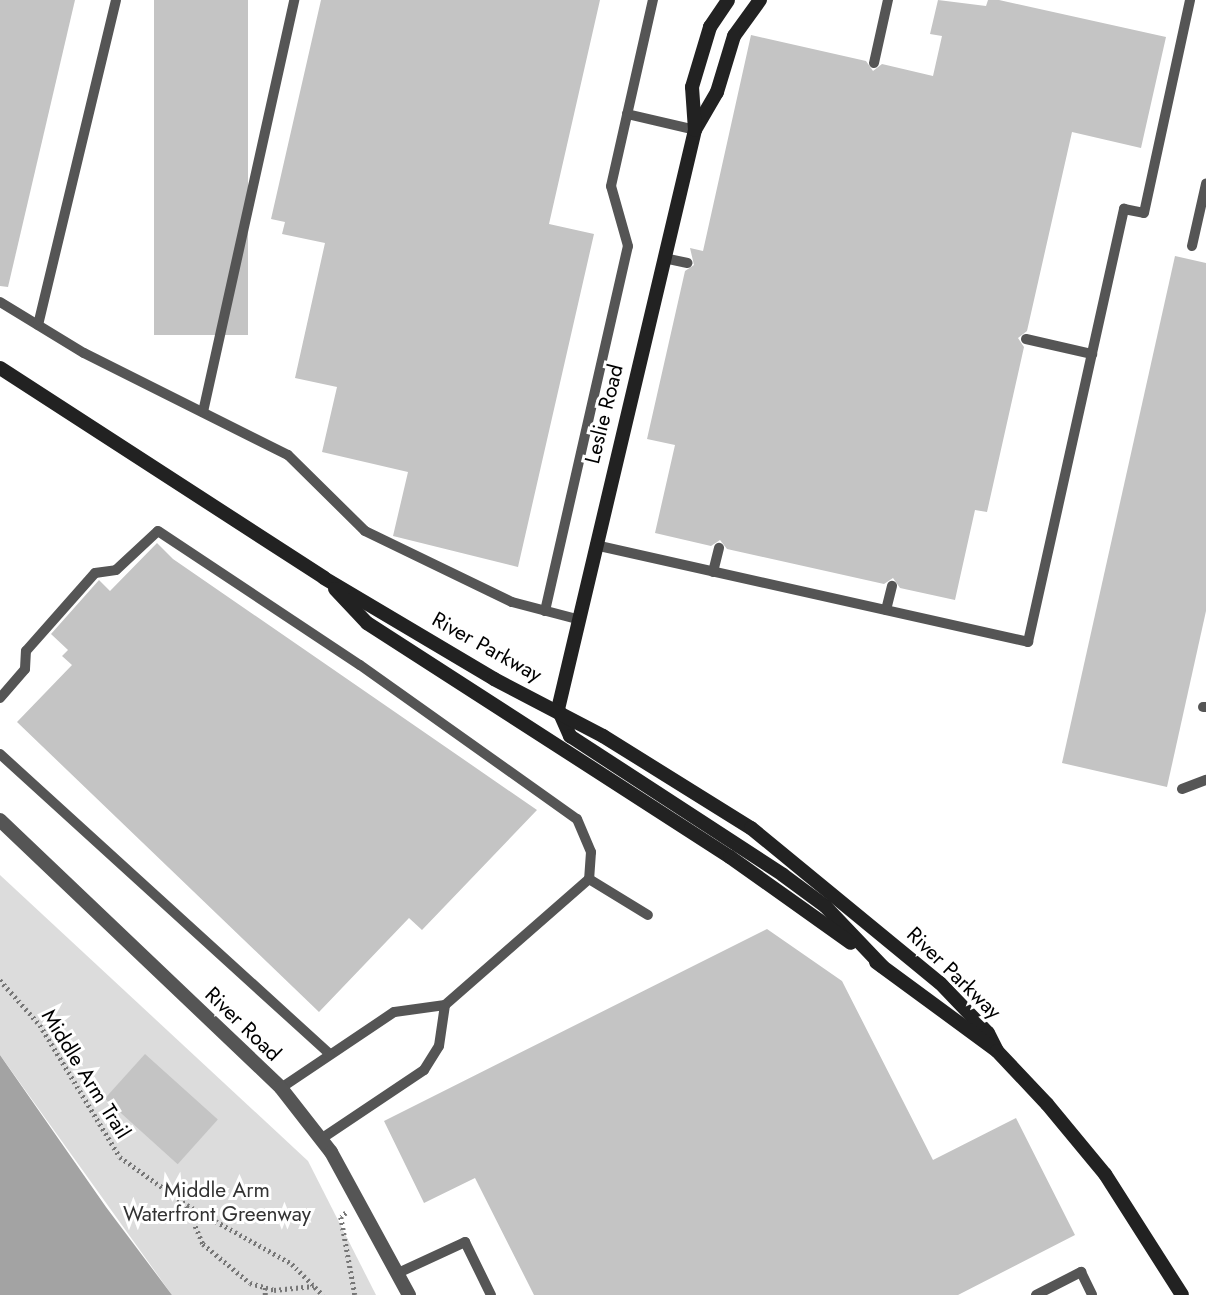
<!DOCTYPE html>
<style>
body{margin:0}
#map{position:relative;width:1206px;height:1295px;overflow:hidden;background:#fff;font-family:Jost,sans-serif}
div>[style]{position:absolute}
.green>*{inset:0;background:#dcdcdc}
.water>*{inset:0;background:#a3a3a3}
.building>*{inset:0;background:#c4c4c4;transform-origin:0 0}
.path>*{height:4.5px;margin-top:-2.25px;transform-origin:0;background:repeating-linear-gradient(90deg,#777 0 2px,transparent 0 5.5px)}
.lane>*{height:10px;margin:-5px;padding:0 5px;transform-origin:5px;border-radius:5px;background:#555}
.street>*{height:14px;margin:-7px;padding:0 7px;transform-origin:7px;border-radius:7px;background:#555}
.secondary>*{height:14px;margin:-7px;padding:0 7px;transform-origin:7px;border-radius:7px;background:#222}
span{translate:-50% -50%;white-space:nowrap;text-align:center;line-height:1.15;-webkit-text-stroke:6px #fff;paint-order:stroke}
.street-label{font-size:21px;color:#000}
.park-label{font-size:21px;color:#333}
</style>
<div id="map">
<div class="green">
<i style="clip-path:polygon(0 875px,308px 1161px,376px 1295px,172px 1295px,0 1055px)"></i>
</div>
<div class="water">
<i style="clip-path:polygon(0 1055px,106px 1207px,172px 1295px,0 1295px)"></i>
</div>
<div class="building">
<i style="clip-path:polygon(0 0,75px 0,8px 287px,0 286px)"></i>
<i style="left:154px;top:0;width:94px;height:335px"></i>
<i style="clip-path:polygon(321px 0,600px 0,549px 224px,594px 234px,518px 567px,393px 536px,408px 472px,322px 452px,337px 387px,295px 378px,325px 243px,282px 234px,285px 222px,271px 219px)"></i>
<i style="clip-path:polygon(938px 0,986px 6px,988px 0,999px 0,1166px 37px,1141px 148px,1072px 132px,1027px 331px,1018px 338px,1024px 347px,987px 512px,975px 510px,955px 600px,900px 588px,893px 578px,884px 584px,727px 549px,720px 540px,711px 546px,655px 533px,675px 445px,647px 439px,685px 271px,694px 265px,690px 248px,703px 251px,751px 35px,866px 61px,873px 71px,882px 64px,933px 76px,942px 36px,930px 34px)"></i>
<i style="clip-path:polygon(1175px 256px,1206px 263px,1206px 611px,1167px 787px,1062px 763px)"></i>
<i style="clip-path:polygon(157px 543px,173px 559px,537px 810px,422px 930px,409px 918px,319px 1012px,17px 722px,72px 665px,62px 656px,68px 650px,51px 634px,99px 580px,110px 591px)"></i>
<i style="clip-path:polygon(767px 929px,842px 981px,933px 1160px,1016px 1118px,1075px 1235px,958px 1295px,534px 1295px,475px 1178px,424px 1203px,384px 1121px)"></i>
<i style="left:145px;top:1054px;width:98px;height:60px;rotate:42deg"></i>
</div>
<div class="path">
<i style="left:0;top:980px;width:60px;rotate:48.4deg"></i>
<i style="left:40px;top:1025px;width:154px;rotate:58.8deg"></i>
<i style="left:120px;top:1157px;width:82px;rotate:35.6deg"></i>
<i style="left:187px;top:1205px;width:120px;rotate:29.3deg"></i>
<i style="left:292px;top:1264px;width:44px;rotate:45deg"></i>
<i style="left:187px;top:1206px;width:41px;rotate:67.2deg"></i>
<i style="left:203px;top:1244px;width:61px;rotate:39.7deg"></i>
<i style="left:250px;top:1283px;width:25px;rotate:16deg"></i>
<i style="left:274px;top:1290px;width:40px;rotate:-5.7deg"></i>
<i style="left:346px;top:1213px;width:6px;rotate:141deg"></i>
<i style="left:341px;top:1217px;width:79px;rotate:79.8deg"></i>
<i style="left:265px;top:1295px;width:8px;rotate:-90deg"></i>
</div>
<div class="lane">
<i style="left:874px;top:63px;width:65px;rotate:-77.5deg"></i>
<i style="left:627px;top:114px;width:70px;rotate:13.2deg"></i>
<i style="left:1192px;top:246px;width:64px;rotate:-77.3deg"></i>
<i style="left:664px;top:258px;width:24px;rotate:12deg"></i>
<i style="left:0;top:302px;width:98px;rotate:31.3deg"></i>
<i style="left:84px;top:353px;width:228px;rotate:26.6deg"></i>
<i style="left:288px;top:455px;width:108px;rotate:44.6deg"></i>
<i style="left:365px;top:531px;width:163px;rotate:25.8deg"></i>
<i style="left:512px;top:602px;width:67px;rotate:14.7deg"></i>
<i style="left:38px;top:325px;width:334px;rotate:-76.5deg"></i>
<i style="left:1026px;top:339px;width:68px;rotate:12.8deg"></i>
<i style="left:203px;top:412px;width:422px;rotate:-77.5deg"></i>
<i style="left:595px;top:545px;width:444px;rotate:12.6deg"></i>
<i style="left:1028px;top:642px;width:444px;rotate:-77.5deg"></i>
<i style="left:1124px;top:209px;width:20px;rotate:11deg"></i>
<i style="left:1144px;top:213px;width:218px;rotate:-77.8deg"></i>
<i style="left:713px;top:572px;width:25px;rotate:-76deg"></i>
<i style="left:886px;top:610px;width:25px;rotate:-76deg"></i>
<i style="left:545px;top:611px;width:374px;rotate:-77.2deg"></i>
<i style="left:628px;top:246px;width:62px;rotate:-105.8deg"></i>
<i style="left:611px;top:186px;width:191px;rotate:-77.3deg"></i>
<i style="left:0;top:698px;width:38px;rotate:-49deg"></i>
<i style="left:25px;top:669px;width:18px;rotate:-87deg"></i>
<i style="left:26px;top:651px;width:104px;rotate:-48.5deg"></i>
<i style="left:95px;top:573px;width:21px;rotate:-8deg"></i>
<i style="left:116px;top:570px;width:57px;rotate:-42.9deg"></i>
<i style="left:158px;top:531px;width:242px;rotate:33.6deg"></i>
<i style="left:360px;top:665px;width:266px;rotate:35.4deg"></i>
<i style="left:577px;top:819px;width:36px;rotate:67deg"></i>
<i style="left:591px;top:852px;width:27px;rotate:94deg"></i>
<i style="left:589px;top:879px;width:191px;rotate:138.8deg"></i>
<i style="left:445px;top:1005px;width:51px;rotate:172.2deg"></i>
<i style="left:394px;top:1012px;width:136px;rotate:146.1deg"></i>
<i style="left:1203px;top:707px;width:3px"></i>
<i style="left:0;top:754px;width:446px;rotate:42.3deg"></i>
<i style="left:1182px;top:789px;width:26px;rotate:-21deg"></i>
<i style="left:589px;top:879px;width:69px;rotate:31.4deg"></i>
<i style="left:321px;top:1139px;width:124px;rotate:-33.8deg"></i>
<i style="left:424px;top:1070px;width:28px;rotate:-58deg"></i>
<i style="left:439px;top:1046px;width:41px;rotate:-81.7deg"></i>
<i style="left:398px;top:1273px;width:74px;rotate:-24.8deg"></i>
<i style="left:465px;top:1242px;width:59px;rotate:63.9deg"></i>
<i style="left:1036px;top:1295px;width:51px;rotate:-27.1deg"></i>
<i style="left:1081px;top:1272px;width:25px;rotate:64deg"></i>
</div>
<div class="street">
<i style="left:0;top:820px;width:388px;rotate:43.6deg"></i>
<i style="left:281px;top:1088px;width:81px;rotate:52deg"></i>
<i style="left:331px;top:1152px;width:163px;rotate:61.4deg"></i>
</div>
<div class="secondary">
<i style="left:760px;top:0;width:44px;rotate:125.8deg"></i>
<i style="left:734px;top:36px;width:59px;rotate:106.9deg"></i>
<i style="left:717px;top:92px;width:44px;rotate:120.1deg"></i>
<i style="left:695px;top:130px;width:595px;rotate:103.31deg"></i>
<i style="left:558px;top:709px;width:30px;rotate:66deg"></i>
<i style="left:570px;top:736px;width:254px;rotate:33.1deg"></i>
<i style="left:783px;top:875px;width:52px;rotate:36.4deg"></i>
<i style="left:825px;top:906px;width:84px;rotate:46.4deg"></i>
<i style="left:695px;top:130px;width:43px;rotate:-94deg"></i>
<i style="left:692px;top:87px;width:63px;rotate:-73.3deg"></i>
<i style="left:710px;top:27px;width:32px;rotate:-56deg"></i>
<i style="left:0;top:368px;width:386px;rotate:32.9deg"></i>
<i style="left:324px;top:578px;width:198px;rotate:30.7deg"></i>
<i style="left:494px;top:679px;width:123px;rotate:27.6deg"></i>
<i style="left:603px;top:736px;width:174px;rotate:31.9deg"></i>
<i style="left:751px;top:828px;width:244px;rotate:39.4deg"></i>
<i style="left:940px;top:983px;width:69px;rotate:46.2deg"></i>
<i style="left:988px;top:1033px;width:20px;rotate:63deg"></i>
<i style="left:335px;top:589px;width:47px;rotate:46.7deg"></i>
<i style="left:367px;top:623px;width:432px;rotate:32.8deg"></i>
<i style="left:730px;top:857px;width:148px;rotate:35.4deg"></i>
<i style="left:876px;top:962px;width:150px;rotate:36.3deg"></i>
<i style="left:997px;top:1051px;width:73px;rotate:46.7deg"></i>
<i style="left:1047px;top:1104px;width:91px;rotate:50.4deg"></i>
<i style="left:1105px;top:1174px;width:143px;rotate:57.5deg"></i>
</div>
<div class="street-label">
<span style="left:604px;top:414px;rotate:-76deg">Leslie Road</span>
<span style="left:487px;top:647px;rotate:29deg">River Parkway</span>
<span style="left:954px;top:973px;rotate:44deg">River Parkway</span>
<span style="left:243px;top:1024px;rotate:44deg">River Road</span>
<span style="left:86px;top:1074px;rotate:58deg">Middle Arm Trail</span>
</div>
<div class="park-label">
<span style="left:217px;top:1202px">Middle Arm<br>Waterfront Greenway</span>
</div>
</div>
